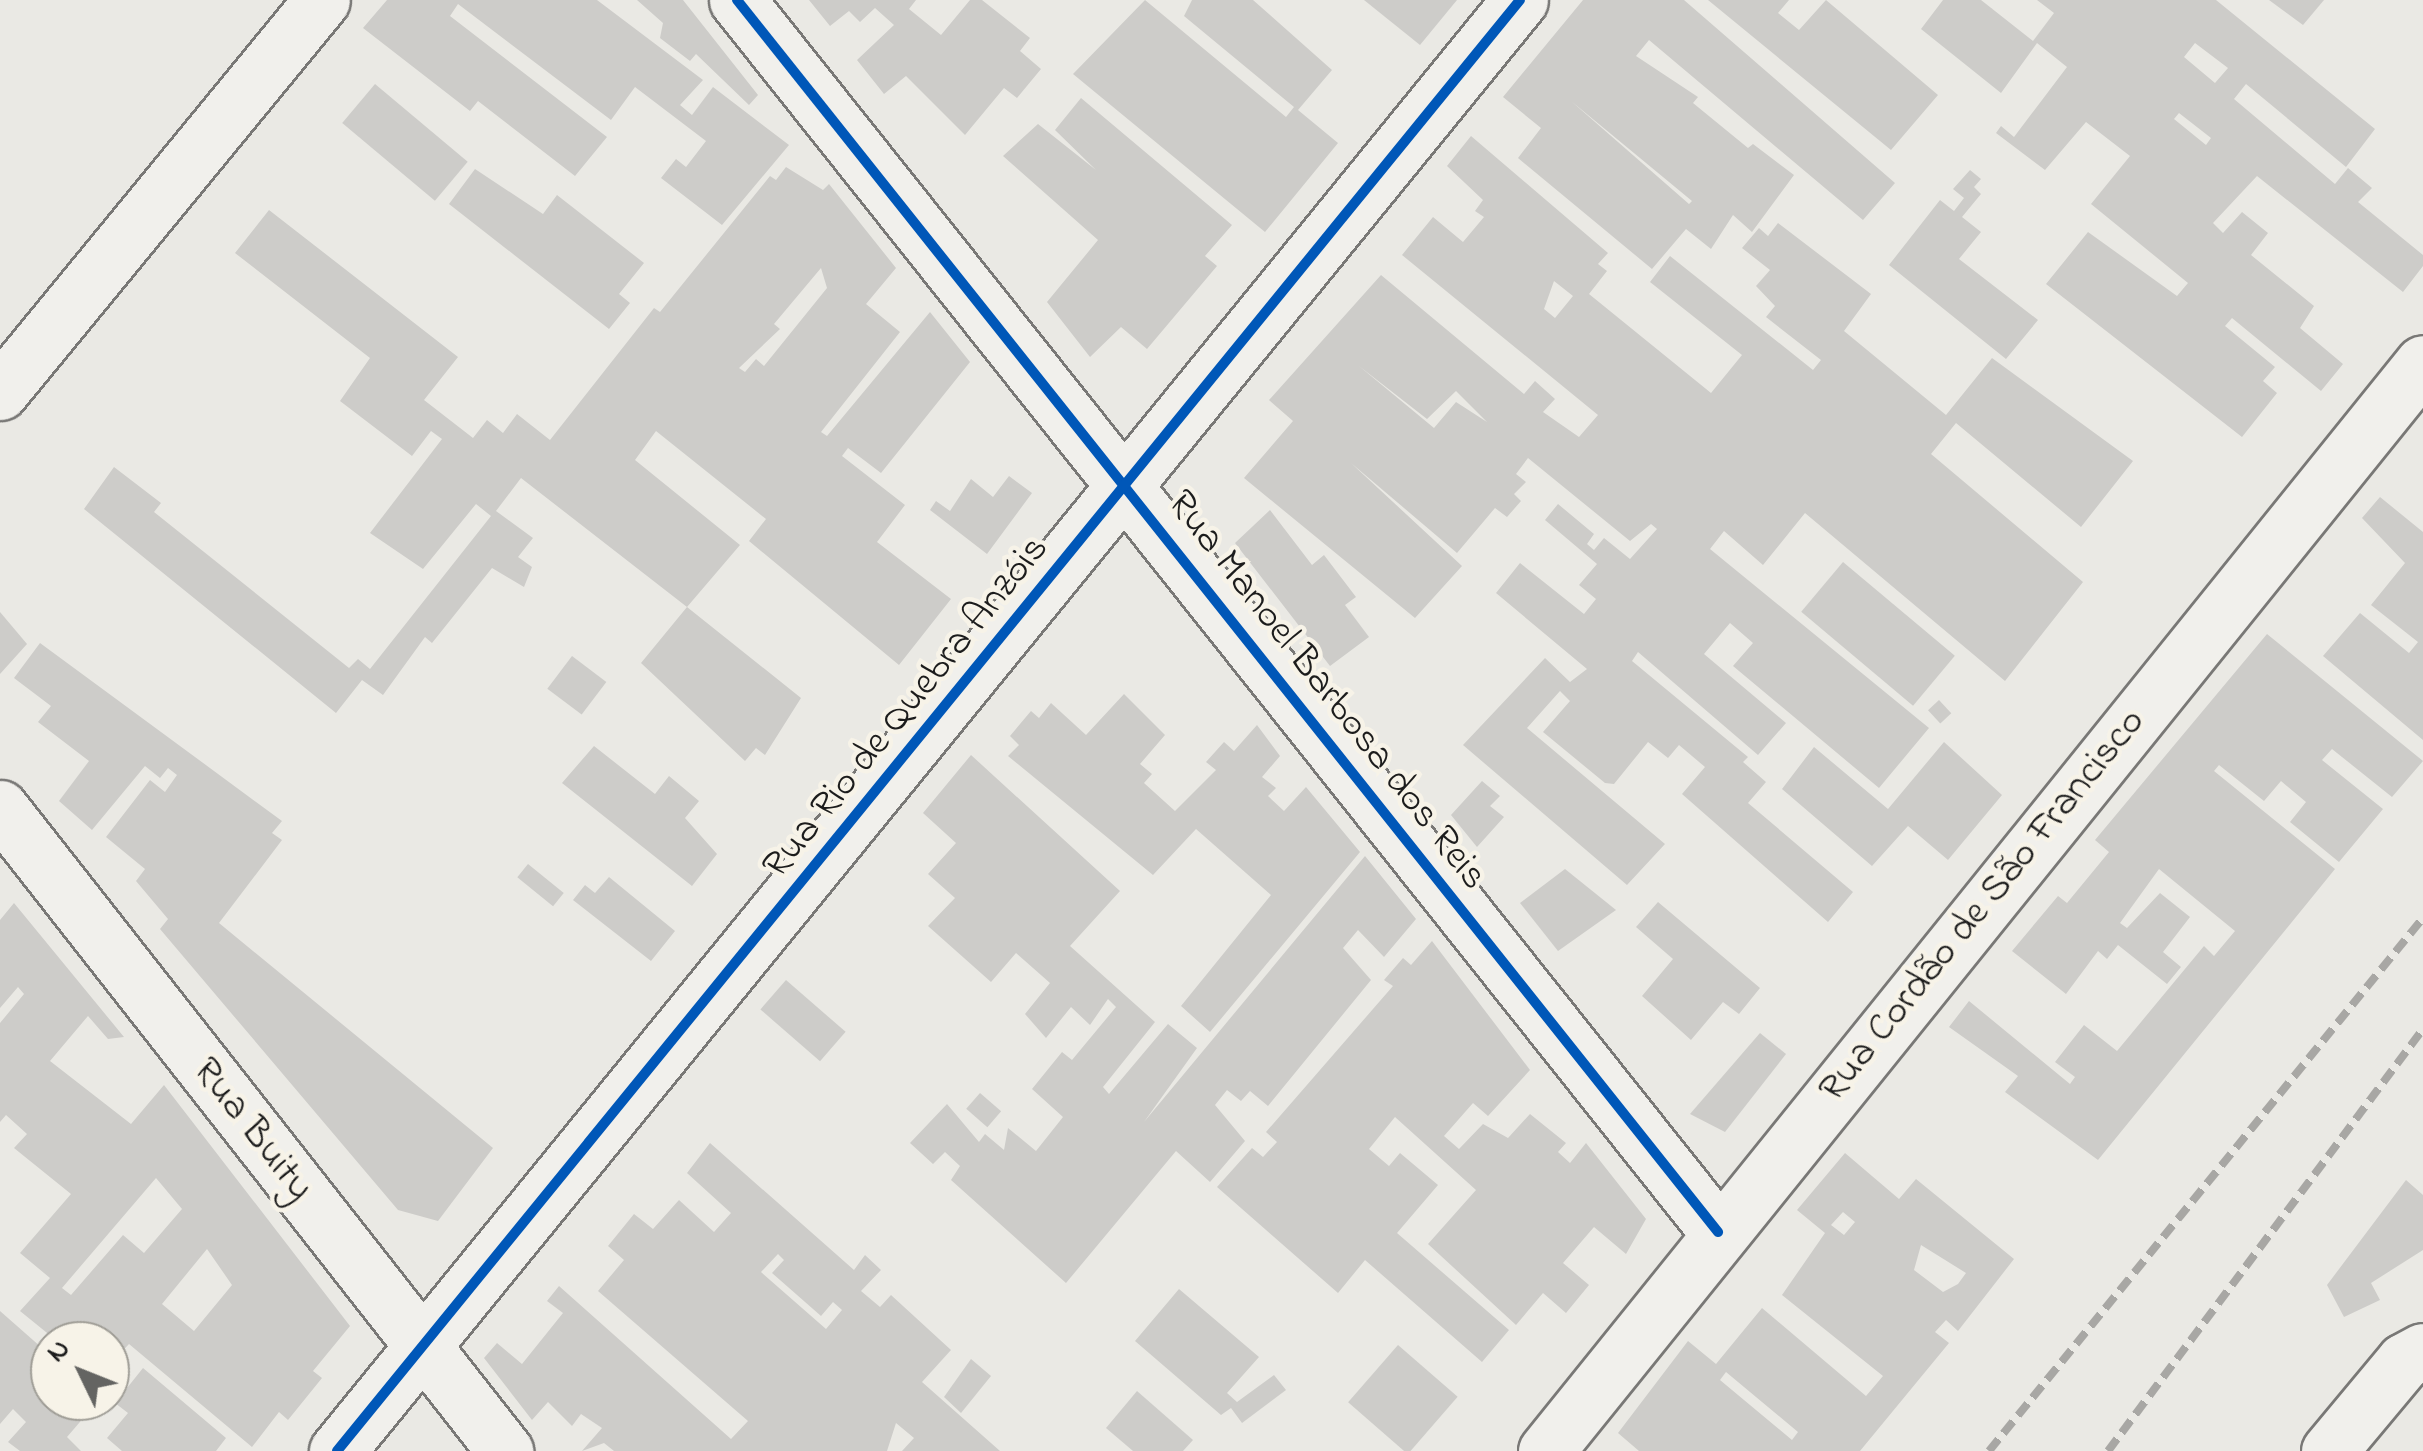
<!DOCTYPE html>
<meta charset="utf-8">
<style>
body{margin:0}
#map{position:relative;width:2423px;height:1451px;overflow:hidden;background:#eae9e4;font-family:"Indie Flower",sans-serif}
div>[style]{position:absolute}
.building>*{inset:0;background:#cdccc9;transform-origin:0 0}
.roads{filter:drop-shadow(2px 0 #797876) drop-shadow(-2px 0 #797876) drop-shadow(0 2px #797876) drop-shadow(0 -2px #797876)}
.minor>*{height:55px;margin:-27.5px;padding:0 27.5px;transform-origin:27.5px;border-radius:27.5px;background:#f1f0ec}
.rail>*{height:8px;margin-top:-4px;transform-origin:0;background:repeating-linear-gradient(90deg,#a8a7a4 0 15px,transparent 0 23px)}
.cycleway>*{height:10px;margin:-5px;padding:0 5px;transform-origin:5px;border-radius:5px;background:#0057b8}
span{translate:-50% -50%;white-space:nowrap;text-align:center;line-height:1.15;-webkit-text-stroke:9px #f7f3e8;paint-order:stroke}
.street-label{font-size:40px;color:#1c1c1c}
.north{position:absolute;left:30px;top:1321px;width:100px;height:100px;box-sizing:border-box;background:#f7f3e8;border:2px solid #9f9d96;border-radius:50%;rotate:313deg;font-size:28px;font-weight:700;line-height:40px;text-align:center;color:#1c1c1c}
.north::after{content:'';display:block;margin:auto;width:35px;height:45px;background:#646462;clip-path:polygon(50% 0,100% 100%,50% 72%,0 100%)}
</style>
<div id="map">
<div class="building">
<i style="clip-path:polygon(387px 0,597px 0,703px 80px,680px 105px,692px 115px,713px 87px,789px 145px,722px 225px,661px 178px,676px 159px,686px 167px,706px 141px,635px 87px,611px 120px,458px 4px,450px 16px,607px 137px,575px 176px,478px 101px,470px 111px,363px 28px)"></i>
<i style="clip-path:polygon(637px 0,683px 0,758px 95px,749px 105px,696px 54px,690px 61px,660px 38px,663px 23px)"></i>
<i style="clip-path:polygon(809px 0,916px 0,909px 9px,941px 35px,970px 0,982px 0,1030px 38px,1020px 51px,1041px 69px,1017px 98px,1004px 88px,965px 135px,906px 76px,884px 94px,857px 60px,894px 25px,875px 8px,860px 22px,849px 11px,830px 26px)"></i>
<i style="clip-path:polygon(1145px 0,1286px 117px,1294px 107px,1184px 16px,1192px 0,1253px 0,1332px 70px,1298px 110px,1338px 143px,1265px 232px,1073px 74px)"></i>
<i style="clip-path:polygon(1364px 0,1457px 0,1420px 45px)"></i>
<i style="clip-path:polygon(evenodd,1583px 0,1684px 0,1895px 183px,1863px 220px,1649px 40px,1636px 56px,1698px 97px,1693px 103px,1748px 148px,1753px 144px,1794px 175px,1752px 232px,1733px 215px,1711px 249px,1686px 229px,1652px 269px,1518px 158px,1541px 128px,1503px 97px,1583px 0,1571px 101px,1692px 201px,1689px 204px,1571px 101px)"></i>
<i style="clip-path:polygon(1708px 0,1789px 0,1778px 13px,1799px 30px,1826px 0,1938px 95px,1891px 150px)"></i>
<i style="clip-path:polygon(evenodd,1943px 0,1981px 0,2033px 41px,2054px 13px,2037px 0,2216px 0,2375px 129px,2346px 167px,2246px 84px,2234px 99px,2335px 184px,2348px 168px,2372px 188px,2358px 202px,2423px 255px,2423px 266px,2403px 292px,2257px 176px,2213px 223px,2223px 233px,2242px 212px,2268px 233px,2251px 255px,2314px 306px,2300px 328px,2343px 364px,2321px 391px,2232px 318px,2225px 326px,2275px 367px,2263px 381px,2277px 393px,2242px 437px,2046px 284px,2088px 232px,2177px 296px,2188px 283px,2091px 204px,2130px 156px,2086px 122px,2045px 170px,1996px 133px,2001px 126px,2014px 137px,2067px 67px,2037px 43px,2001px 93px,1921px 29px,1943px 0,2195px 43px,2228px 68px,2215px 83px,2184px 57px,2195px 43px,1943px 0,2179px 113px,2211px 138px,2206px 145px,2174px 119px,2179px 113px)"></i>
<i style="clip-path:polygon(2269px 0,2324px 0,2303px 25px)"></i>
<i style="left:375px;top:84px;width:121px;height:51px;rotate:40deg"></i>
<i style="clip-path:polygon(1081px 98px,1232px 225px,1205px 256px,1217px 266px,1147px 349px,1121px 327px,1090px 357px,1047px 302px,1098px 240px,1003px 156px,1038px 124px,1096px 170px,1055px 130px)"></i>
<i style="clip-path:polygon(evenodd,1471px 136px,1608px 253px,1598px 264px,1607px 271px,1589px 294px,1711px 393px,1742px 355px,1650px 282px,1670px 256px,1813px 370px,1821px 360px,1766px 317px,1775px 306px,1756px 286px,1770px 270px,1742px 248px,1759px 228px,1768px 236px,1778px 223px,1871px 294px,1844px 331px,1946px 415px,1992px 358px,2133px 461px,2081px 527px,1956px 423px,1931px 454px,2083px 582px,2005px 681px,1805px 513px,1763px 565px,1724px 531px,1710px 549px,1929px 728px,1879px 788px,1733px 666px,1753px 643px,1730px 623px,1704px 654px,1786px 723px,1758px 755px,1638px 652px,1632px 661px,1748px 757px,1743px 762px,1766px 782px,1748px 803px,1853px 892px,1828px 922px,1682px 794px,1705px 767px,1679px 745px,1668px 758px,1648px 742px,1614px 784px,1605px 783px,1543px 732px,1570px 701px,1560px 691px,1527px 728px,1665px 844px,1627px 885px,1463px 745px,1545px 658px,1570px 682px,1587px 669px,1496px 593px,1520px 563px,1584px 614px,1596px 599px,1579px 585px,1597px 564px,1545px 520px,1558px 504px,1594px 534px,1587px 544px,1594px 550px,1604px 538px,1630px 559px,1657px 529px,1651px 524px,1630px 541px,1528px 458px,1516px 474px,1526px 482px,1514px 494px,1521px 501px,1507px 517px,1495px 508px,1457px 553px,1351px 463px,1462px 566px,1415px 618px,1244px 478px,1293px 421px,1269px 400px,1381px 275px,1524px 394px,1535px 381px,1555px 399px,1543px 412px,1579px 437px,1598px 415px,1402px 255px,1433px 217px,1463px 242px,1484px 217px,1475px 211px,1483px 200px,1447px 166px,1471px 136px,1554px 281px,1573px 296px,1555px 318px,1544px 309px,1554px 281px,1471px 136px,1359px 366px,1427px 419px,1456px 391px,1487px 422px,1456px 402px,1434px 428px,1359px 366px)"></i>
<i style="clip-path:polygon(evenodd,786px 167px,823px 190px,829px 184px,896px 268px,866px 304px,900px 332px,821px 432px,827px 436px,930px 312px,970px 362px,881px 473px,848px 448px,842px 456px,905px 505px,877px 542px,951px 599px,899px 665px,749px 541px,766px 519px,656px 431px,635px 460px,740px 545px,687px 607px,521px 478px,496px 511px,533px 538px,518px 557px,532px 567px,524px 587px,492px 568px,432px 643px,425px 637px,383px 695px,362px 680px,336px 713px,84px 509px,114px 467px,161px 503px,154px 512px,349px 668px,358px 659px,370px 669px,491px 516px,476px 504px,423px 569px,370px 533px,442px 439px,431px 431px,412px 456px,340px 401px,370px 358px,235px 253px,269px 210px,458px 357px,424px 400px,473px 438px,487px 420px,503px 433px,517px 414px,550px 440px,654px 308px,660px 312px,770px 176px,776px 180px,786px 167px,821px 268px,827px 288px,764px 366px,756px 359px,745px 372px,739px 368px,780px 329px,774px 324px,821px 268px)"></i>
<i style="clip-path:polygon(475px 169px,543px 214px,557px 195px,644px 263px,619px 294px,630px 303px,609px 329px,449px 204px)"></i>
<i style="clip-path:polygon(1970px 170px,1981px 179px,1974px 187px,1981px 194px,1962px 217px,1981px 232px,1959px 259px,2038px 320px,2006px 359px,1889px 265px,1940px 200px,1954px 211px,1964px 198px,1953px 189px)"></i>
<i style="clip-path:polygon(1009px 476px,1032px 493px,987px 554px,930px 510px,936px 501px,950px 511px,971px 479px,993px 497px)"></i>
<i style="clip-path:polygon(2380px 497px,2423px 532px,2423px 740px,2323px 656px,2360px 613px,2409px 653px,2418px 642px,2371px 605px,2405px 563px,2362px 518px)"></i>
<i style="clip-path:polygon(1270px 510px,1312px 565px,1324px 555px,1356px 597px,1345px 605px,1369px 637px,1330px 666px,1235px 543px)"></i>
<i style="left:1843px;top:562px;width:146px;height:65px;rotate:40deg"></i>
<i style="clip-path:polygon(687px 607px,801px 698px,765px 755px,756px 748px,745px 761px,641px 663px)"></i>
<i style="clip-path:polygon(0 612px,27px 644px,0 674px)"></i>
<i style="clip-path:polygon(2267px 634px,2423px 761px,2392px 797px,2332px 749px,2322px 760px,2383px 809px,2339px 862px,2290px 822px,2306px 802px,2281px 781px,2264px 801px,2219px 765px,2214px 771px,2335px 869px,2098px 1160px,2005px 1092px,2018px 1076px,1949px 1027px,1969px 1001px,2070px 1084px,2075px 1077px,2055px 1062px,2084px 1025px,2117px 1051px,2204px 946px,2214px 956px,2235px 931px,2159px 869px,2120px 923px,2127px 928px,2160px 893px,2190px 917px,2163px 952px,2181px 967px,2167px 984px,2118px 945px,2107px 959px,2098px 951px,2066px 994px,2012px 951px,2058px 896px,2067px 903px,2109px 852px,2095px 840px)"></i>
<i style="clip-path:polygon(40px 643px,282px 821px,272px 833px,282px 840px,219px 923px,493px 1148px,438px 1221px,398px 1210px,160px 929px,168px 919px,136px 881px,145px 869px,106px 837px,150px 780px,165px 792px,177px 775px,168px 768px,160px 778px,145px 766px,92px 830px,59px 801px,89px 761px,38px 722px,51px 706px,14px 678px)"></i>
<i style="left:572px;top:656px;width:43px;height:41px;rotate:37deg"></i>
<i style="clip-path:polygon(1124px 694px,1165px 735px,1140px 764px,1152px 774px,1144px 783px,1175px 811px,1216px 770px,1206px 762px,1224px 742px,1234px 751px,1257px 725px,1280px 756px,1262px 777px,1276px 788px,1268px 796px,1284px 811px,1306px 787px,1360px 852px,1210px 1032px,1181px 1006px,1271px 895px,1196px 829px,1153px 875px,1008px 756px,1019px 745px,1010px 736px,1031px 711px,1039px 718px,1051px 703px,1086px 735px)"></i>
<i style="left:1939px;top:700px;width:18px;height:15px;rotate:47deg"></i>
<i style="clip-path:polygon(1944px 742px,2002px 795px,1948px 860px,1908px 826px,1872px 866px,1782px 789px,1814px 747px,1888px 809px)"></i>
<i style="clip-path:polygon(594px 746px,655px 794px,669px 776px,699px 801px,685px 818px,717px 854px,692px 886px,562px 783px)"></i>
<i style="clip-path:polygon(971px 755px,1120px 891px,1070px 946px,1155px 1022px,1103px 1087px,1109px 1094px,1168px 1024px,1197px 1048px,1144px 1122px,1365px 856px,1416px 919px,1384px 957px,1358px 930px,1343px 948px,1371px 980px,1268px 1106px,1250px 1091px,1241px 1101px,1227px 1090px,1215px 1105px,1245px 1141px,1210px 1182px,1176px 1151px,1066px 1283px,951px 1180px,960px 1166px,945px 1152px,933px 1164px,910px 1143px,947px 1104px,979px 1142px,985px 1134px,1004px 1150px,1008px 1128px,1036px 1151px,1063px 1117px,1032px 1089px,1062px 1052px,1072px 1060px,1116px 1007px,1108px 999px,1090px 1025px,1071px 1007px,1046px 1038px,1025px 1014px,1050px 983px,1016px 953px,991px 982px,928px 926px,955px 898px,928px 874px,956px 843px,923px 813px)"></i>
<i style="clip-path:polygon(1482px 781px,1500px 796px,1490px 806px,1504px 817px,1477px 847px,1451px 815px)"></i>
<i style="left:528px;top:864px;width:46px;height:17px;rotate:39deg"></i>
<i style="clip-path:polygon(1565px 869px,1616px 910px,1558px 951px,1520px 903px)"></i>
<i style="clip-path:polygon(609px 877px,675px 931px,651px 961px,573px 900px,585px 885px,595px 893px)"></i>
<i style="clip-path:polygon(1658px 902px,1760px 988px,1739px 1014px,1723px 1002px,1691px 1040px,1642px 996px,1673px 959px,1636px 927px)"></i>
<i style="clip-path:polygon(evenodd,14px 903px,124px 1037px,108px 1039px,88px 1016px,50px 1061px,131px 1124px,164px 1085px,350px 1326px,313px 1371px,322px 1378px,288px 1420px,279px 1412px,252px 1447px,129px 1344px,110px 1364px,110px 1341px,57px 1341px,20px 1311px,50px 1278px,20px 1253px,71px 1194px,14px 1148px,27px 1134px,6px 1115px,0 1122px,0 1023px,24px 994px,18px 987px,0 1008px,0 920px,14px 903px,156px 1178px,182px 1209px,144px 1253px,123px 1235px,71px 1295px,62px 1288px,156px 1178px,14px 903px,207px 1249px,232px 1285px,194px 1331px,162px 1304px,207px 1249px)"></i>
<i style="clip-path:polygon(1432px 941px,1530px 1070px,1488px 1116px,1473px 1103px,1444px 1136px,1459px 1149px,1483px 1124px,1508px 1138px,1530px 1114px,1566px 1143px,1558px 1152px,1570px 1163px,1586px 1143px,1646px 1219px,1626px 1254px,1594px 1227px,1563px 1263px,1589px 1285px,1566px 1313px,1543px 1293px,1516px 1325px,1428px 1244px,1476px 1190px,1395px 1117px,1369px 1149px,1389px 1166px,1400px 1153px,1438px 1185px,1397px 1233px,1509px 1330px,1482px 1362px,1365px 1260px,1338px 1293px,1217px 1187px,1252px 1148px,1263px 1157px,1277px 1142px,1266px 1132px,1393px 986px,1384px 980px,1403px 958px,1411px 965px)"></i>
<i style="left:786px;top:980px;width:79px;height:39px;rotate:41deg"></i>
<i style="clip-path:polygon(1760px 1033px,1786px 1054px,1725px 1132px,1690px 1114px)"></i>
<i style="left:980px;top:1093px;width:28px;height:21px;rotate:41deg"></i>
<i style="clip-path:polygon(evenodd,710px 1143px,854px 1270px,865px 1255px,881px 1270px,861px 1291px,880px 1307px,891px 1295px,951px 1350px,922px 1382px,1000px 1451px,902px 1451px,914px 1438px,896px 1423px,887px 1451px,614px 1451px,604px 1443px,582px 1451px,602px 1428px,581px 1414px,572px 1426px,548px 1402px,532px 1420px,484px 1358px,497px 1343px,522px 1364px,563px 1313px,547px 1301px,559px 1286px,731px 1439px,748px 1421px,598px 1291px,624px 1260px,608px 1246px,634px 1214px,653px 1229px,679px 1200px,714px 1232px,731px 1213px,687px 1173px,710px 1143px,778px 1254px,784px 1260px,772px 1273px,821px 1316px,833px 1302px,842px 1310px,826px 1329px,761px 1272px,778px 1254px)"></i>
<i style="clip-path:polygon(evenodd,1845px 1153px,1899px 1199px,1916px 1179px,2014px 1259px,1958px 1331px,1946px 1320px,1935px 1332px,1949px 1343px,1860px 1451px,1639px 1451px,1618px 1433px,1688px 1341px,1716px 1364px,1762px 1308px,1866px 1396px,1883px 1376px,1782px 1295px,1825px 1233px,1797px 1210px,1845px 1153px,1843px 1212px,1855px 1222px,1844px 1235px,1831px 1225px,1843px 1212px,1845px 1153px,1921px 1245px,1966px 1273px,1958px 1284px,1943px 1292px,1914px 1270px,1921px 1245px,1845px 1153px,1726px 1372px,1798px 1432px,1792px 1440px,1720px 1380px,1726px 1372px)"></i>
<i style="clip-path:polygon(2406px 1180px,2423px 1195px,2423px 1250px,2371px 1283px,2380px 1300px,2344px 1317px,2327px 1285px)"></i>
<i style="clip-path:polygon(1179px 1289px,1259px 1357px,1227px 1393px,1237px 1402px,1274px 1375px,1286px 1390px,1242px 1423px,1231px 1408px,1221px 1415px,1135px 1341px)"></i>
<i style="clip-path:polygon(0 1311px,50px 1355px,50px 1401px,98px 1401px,67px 1437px,81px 1451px,20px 1451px,8px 1442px,26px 1422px,13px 1409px,0 1424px)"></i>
<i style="left:1398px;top:1345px;width:79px;height:76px;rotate:41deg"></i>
<i style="clip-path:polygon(971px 1359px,991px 1376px,961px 1413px,944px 1397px)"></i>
<i style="clip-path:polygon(143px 1368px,226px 1438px,216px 1451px,122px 1451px,107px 1438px,128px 1413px,115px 1403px)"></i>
<i style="clip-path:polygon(1137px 1391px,1193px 1440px,1183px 1451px,1133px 1451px,1106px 1428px)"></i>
</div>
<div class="roads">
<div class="minor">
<i style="left:737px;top:0;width:1575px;rotate:51.47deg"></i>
<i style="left:0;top:392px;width:507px;rotate:-50.6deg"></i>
<i style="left:0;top:808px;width:818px;rotate:51.85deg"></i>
<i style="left:337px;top:1451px;width:1872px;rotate:-50.81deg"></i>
<i style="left:1546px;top:1451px;width:1397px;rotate:-51.13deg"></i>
<i style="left:2329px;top:1451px;width:117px;rotate:-50.2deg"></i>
<i style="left:2404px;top:1361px;width:21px;rotate:-28deg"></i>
</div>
</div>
<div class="rail">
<i style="left:1989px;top:1451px;width:687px;rotate:-50.85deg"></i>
<i style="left:2108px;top:1451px;width:527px;rotate:-53.26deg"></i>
</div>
<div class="cycleway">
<i style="left:737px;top:0;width:1575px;rotate:51.47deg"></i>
<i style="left:337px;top:1451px;width:1872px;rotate:-50.81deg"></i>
</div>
<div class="street-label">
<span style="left:1326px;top:691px;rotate:52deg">Rua Manoel Barbosa dos Reis</span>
<span style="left:907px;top:708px;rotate:-51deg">Rua Rio de Quebra Anzóis</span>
<span style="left:1983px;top:906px;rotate:-51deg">Rua Cordão de São Francisco</span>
<span style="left:252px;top:1130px;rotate:52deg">Rua Buity</span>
</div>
<div class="north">N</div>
</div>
